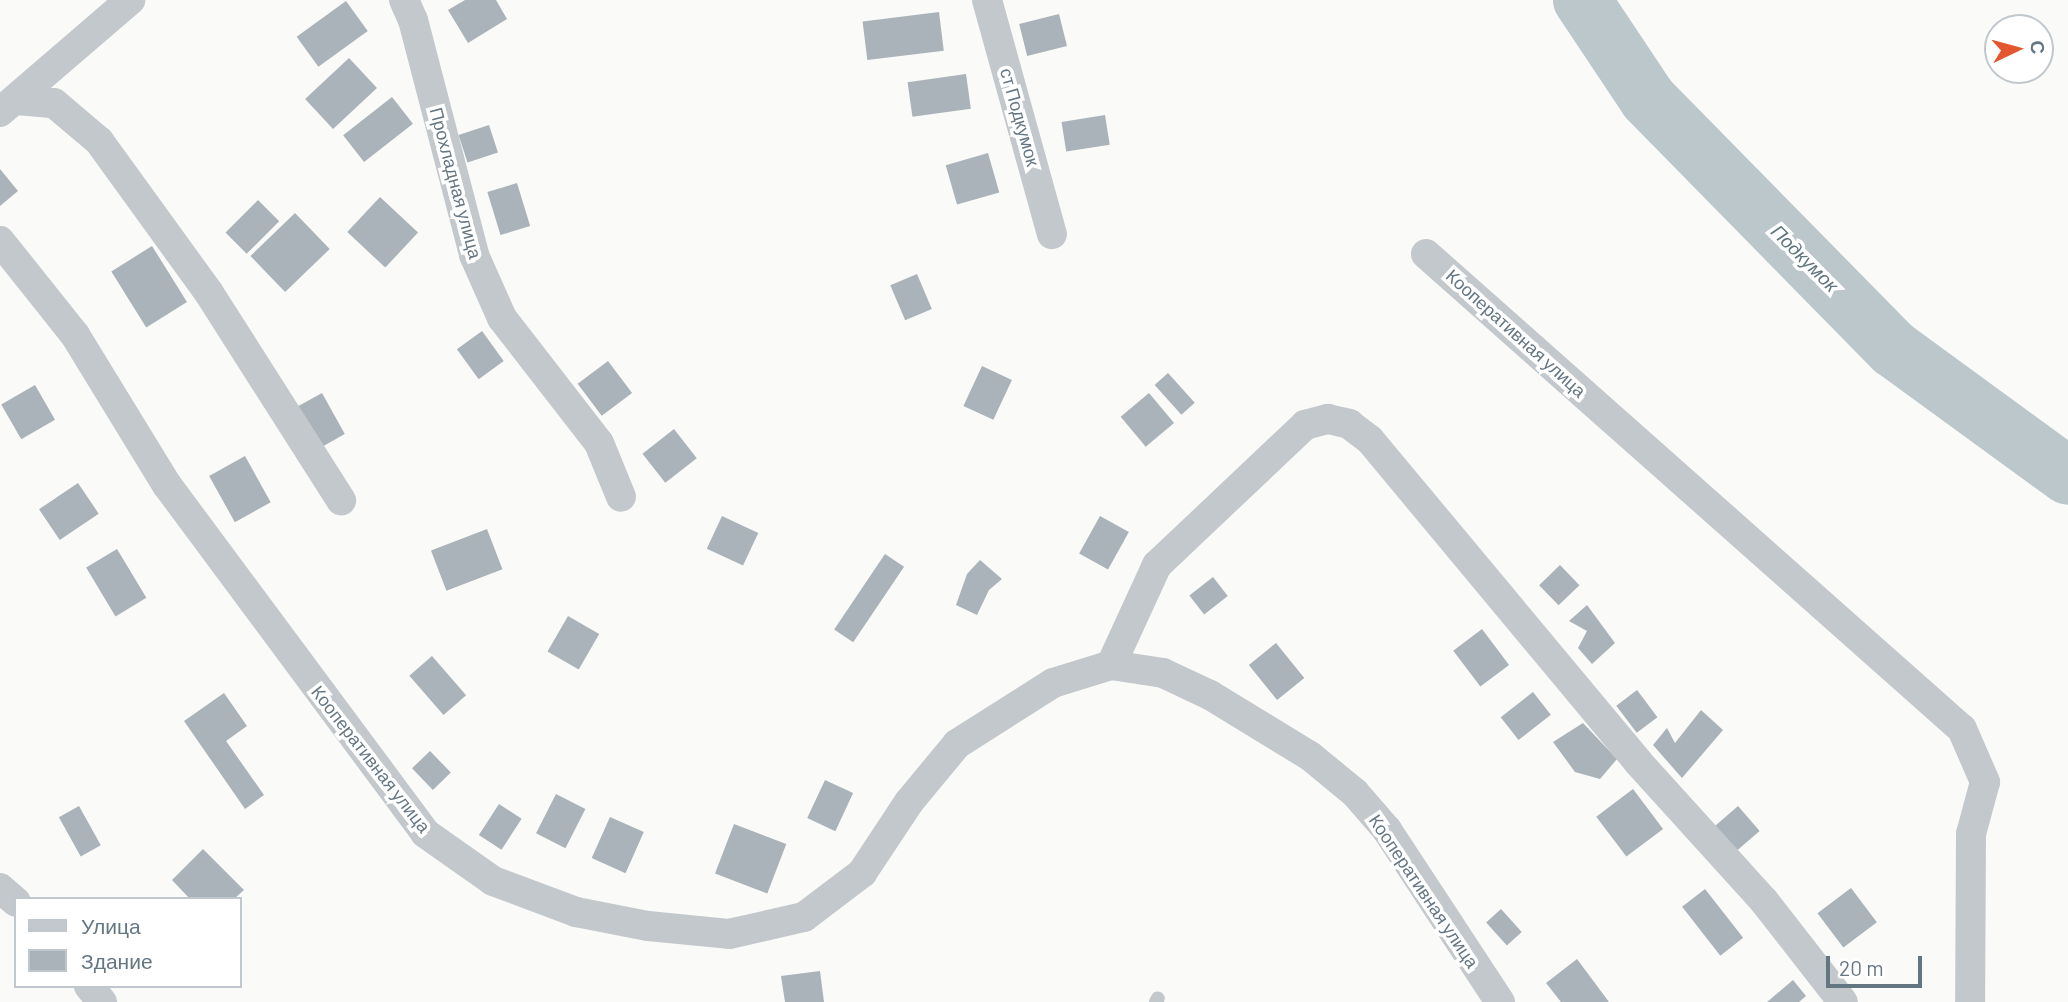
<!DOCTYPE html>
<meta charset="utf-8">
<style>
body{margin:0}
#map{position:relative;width:2068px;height:1002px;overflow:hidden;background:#fafaf8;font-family:Barlow,sans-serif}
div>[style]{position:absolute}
.river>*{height:58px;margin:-29px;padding:0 29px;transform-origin:29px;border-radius:29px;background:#bbc7cb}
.building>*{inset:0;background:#aab3b9;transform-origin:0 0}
.service>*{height:14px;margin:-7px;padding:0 7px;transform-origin:7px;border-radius:7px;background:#c3c8cc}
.minor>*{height:30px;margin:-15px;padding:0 15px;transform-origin:15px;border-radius:15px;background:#c3c8cc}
span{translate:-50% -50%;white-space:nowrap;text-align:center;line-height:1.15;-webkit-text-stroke:7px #fff;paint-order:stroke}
.street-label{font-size:18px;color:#657683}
.water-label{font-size:19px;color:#60757c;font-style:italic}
.legend{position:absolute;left:14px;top:897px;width:228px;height:91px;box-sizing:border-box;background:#fff;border:2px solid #c1c8cd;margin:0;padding:9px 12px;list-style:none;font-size:21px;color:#657683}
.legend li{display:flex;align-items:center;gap:14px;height:35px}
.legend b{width:35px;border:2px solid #c1c8cd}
.north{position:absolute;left:1984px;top:14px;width:70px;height:70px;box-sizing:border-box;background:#fff;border:2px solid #c1c8cd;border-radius:50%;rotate:85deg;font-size:19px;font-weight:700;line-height:28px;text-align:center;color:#657683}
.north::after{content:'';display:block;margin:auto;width:24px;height:32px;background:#e4572e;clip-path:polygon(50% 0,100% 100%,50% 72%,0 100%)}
.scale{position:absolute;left:1826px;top:956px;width:96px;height:32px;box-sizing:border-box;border:4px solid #657683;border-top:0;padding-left:9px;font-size:21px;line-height:24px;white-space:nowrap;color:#657683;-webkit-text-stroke:5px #fff;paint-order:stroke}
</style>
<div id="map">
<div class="river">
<i style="left:1582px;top:0;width:119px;rotate:56.3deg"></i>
<i style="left:1648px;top:99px;width:351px;rotate:45.5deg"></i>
<i style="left:1894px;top:349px;width:215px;rotate:36.1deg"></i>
</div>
<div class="building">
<i style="clip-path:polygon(465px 0,496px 0,507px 19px,468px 43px,448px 10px)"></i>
<i style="left:346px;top:1px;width:37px;height:61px;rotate:54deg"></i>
<i style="left:939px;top:12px;width:39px;height:77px;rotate:83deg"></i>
<i style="left:1059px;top:14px;width:33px;height:41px;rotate:76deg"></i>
<i style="left:349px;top:58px;width:41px;height:60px;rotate:47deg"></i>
<i style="left:966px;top:74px;width:35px;height:59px;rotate:82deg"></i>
<i style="left:392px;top:97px;width:34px;height:62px;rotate:52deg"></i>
<i style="left:1105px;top:115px;width:30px;height:44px;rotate:81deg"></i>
<i style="left:489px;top:125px;width:29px;height:32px;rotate:72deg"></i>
<i style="left:988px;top:153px;width:41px;height:44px;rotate:74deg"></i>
<i style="clip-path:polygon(0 169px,18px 191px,0 206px)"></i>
<i style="left:517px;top:183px;width:45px;height:31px;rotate:73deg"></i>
<i style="left:380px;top:197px;width:52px;height:48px;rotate:43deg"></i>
<i style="left:258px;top:200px;width:30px;height:46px;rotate:45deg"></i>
<i style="left:295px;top:213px;width:50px;height:62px;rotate:46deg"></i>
<i style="left:152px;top:246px;width:66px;height:48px;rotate:58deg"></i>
<i style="left:917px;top:274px;width:38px;height:29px;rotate:67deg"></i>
<i style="left:482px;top:331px;width:37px;height:31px;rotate:54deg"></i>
<i style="left:608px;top:361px;width:40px;height:38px;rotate:53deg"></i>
<i style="left:982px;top:366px;width:33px;height:44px;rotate:25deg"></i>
<i style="left:1168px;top:373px;width:40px;height:18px;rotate:48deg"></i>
<i style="left:35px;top:385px;width:40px;height:39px;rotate:60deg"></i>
<i style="left:322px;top:393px;width:47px;height:31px;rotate:61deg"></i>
<i style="left:1149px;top:393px;width:39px;height:37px;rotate:50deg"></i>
<i style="left:674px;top:429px;width:37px;height:40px;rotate:52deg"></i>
<i style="left:245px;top:456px;width:53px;height:41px;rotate:61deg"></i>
<i style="left:78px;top:483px;width:37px;height:47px;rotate:56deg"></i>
<i style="left:722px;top:516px;width:40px;height:36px;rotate:25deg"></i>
<i style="left:1100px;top:516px;width:33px;height:43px;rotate:29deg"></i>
<i style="left:487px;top:529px;width:43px;height:60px;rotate:69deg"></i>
<i style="left:117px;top:549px;width:57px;height:36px;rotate:59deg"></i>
<i style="left:885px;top:554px;width:23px;height:91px;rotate:34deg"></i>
<i style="clip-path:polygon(980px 560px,1002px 579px,989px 590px,977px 615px,956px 605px,967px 574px)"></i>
<i style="left:1560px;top:565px;width:28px;height:29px;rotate:46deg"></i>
<i style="left:1213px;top:577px;width:24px;height:30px;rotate:52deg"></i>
<i style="clip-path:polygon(1587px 605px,1615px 643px,1592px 664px,1578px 648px,1587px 631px,1569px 621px)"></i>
<i style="left:568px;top:616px;width:36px;height:41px;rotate:30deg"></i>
<i style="left:1482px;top:629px;width:45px;height:36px;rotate:53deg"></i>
<i style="left:1276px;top:643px;width:45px;height:35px;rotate:51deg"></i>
<i style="left:432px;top:656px;width:52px;height:30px;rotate:49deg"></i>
<i style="left:1637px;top:690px;width:34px;height:26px;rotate:53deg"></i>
<i style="left:1533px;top:692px;width:29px;height:41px;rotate:52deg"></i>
<i style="clip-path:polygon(224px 693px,247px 726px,226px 741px,264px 795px,245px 809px,184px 721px)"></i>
<i style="clip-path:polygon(1701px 710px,1723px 730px,1682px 778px,1653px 745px,1667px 728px,1675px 743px)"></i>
<i style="clip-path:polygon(1583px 723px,1617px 759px,1600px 779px,1575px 772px,1553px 742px)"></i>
<i style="left:430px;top:751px;width:30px;height:25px;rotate:46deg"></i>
<i style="left:825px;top:780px;width:31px;height:42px;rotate:25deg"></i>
<i style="left:1633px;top:789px;width:50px;height:46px;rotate:53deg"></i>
<i style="left:556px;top:794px;width:33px;height:44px;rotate:27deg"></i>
<i style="left:499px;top:804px;width:27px;height:37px;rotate:33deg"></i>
<i style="left:79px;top:806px;width:45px;height:23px;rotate:61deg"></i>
<i style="left:1738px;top:806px;width:33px;height:30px;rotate:49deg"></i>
<i style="left:610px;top:817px;width:37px;height:45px;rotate:24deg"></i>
<i style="left:734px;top:824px;width:56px;height:53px;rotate:21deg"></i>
<i style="clip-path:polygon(203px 849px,244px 890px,234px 899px,190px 899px,172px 880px)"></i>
<i style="left:1851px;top:888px;width:43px;height:42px;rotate:53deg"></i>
<i style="left:1705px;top:889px;width:62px;height:29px;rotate:52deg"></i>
<i style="left:1501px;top:909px;width:31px;height:20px;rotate:48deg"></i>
<i style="clip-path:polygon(1577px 959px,1609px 1002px,1561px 1002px,1546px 983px)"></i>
<i style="clip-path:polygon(820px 971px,824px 1002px,785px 1002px,781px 976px)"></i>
<i style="clip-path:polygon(1793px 980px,1806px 996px,1799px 1002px,1767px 1002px)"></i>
</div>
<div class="service">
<i style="left:1156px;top:1002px;width:4px;rotate:-63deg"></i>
</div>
<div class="minor">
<i style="left:404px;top:0;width:22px;rotate:66deg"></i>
<i style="left:413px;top:20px;width:243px;rotate:75.4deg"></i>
<i style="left:474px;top:255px;width:69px;rotate:66deg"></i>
<i style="left:502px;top:318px;width:158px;rotate:52.2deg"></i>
<i style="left:599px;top:443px;width:58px;rotate:67.8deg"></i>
<i style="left:987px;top:0;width:243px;rotate:74.5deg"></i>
<i style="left:17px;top:100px;width:37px;rotate:5deg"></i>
<i style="left:54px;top:103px;width:59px;rotate:40.2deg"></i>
<i style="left:99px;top:141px;width:188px;rotate:54.1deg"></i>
<i style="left:209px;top:293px;width:246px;rotate:57.5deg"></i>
<i style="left:0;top:112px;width:172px;rotate:-40.7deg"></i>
<i style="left:0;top:241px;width:120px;rotate:51.4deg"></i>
<i style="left:75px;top:335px;width:176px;rotate:58.5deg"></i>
<i style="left:167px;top:485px;width:433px;rotate:53.4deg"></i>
<i style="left:425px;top:833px;width:83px;rotate:35.2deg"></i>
<i style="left:493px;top:881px;width:89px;rotate:20.5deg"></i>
<i style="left:576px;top:912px;width:73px;rotate:11deg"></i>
<i style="left:648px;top:926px;width:81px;rotate:5.6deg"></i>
<i style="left:729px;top:934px;width:77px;rotate:-12.8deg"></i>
<i style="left:804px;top:917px;width:73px;rotate:-37.2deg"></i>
<i style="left:862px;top:873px;width:85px;rotate:-56.5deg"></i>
<i style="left:909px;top:802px;width:75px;rotate:-50.4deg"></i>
<i style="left:957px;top:744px;width:114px;rotate:-32.4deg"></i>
<i style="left:1053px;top:683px;width:61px;rotate:-17.2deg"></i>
<i style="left:1111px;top:665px;width:53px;rotate:8.7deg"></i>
<i style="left:1163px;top:673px;width:52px;rotate:25.1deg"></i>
<i style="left:1210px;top:695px;width:117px;rotate:31.4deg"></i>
<i style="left:1310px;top:756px;width:58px;rotate:39.4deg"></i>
<i style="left:1355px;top:793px;width:49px;rotate:49.1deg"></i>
<i style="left:1387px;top:830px;width:206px;rotate:56.7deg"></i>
<i style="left:1426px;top:254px;width:716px;rotate:41.55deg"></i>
<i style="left:1962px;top:729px;width:58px;rotate:66.5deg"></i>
<i style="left:1985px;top:782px;width:54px;rotate:105.1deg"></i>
<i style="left:1971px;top:834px;width:168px;rotate:90.3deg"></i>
<i style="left:1111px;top:665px;width:110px;rotate:-65.3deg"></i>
<i style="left:1157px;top:565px;width:204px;rotate:-43.4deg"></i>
<i style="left:1305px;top:425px;width:24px;rotate:-15deg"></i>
<i style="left:1328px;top:419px;width:22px;rotate:13deg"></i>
<i style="left:1349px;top:424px;width:26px;rotate:37deg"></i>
<i style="left:1370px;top:440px;width:419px;rotate:50.2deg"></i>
<i style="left:1638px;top:762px;width:188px;rotate:47.8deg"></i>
<i style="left:1764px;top:901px;width:128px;rotate:52deg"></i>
<i style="left:0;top:888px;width:21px;rotate:41deg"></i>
<i style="left:89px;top:986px;width:21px;rotate:51deg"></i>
</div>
<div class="street-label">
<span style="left:1020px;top:117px;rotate:74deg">ст Подкумок</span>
<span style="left:456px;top:183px;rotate:75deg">Прохладная улица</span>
<span style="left:1516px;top:333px;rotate:42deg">Кооперативная улица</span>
<span style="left:371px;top:759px;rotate:52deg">Кооперативная улица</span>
<span style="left:1424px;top:891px;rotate:56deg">Кооперативная улица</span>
</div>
<div class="water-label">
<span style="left:1805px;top:258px;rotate:45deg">Подкумок</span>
</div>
<ul class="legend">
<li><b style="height:9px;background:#c3c8cc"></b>Улица</li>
<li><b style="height:19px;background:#aab3b9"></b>Здание</li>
</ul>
<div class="north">С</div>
<div class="scale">20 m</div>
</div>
